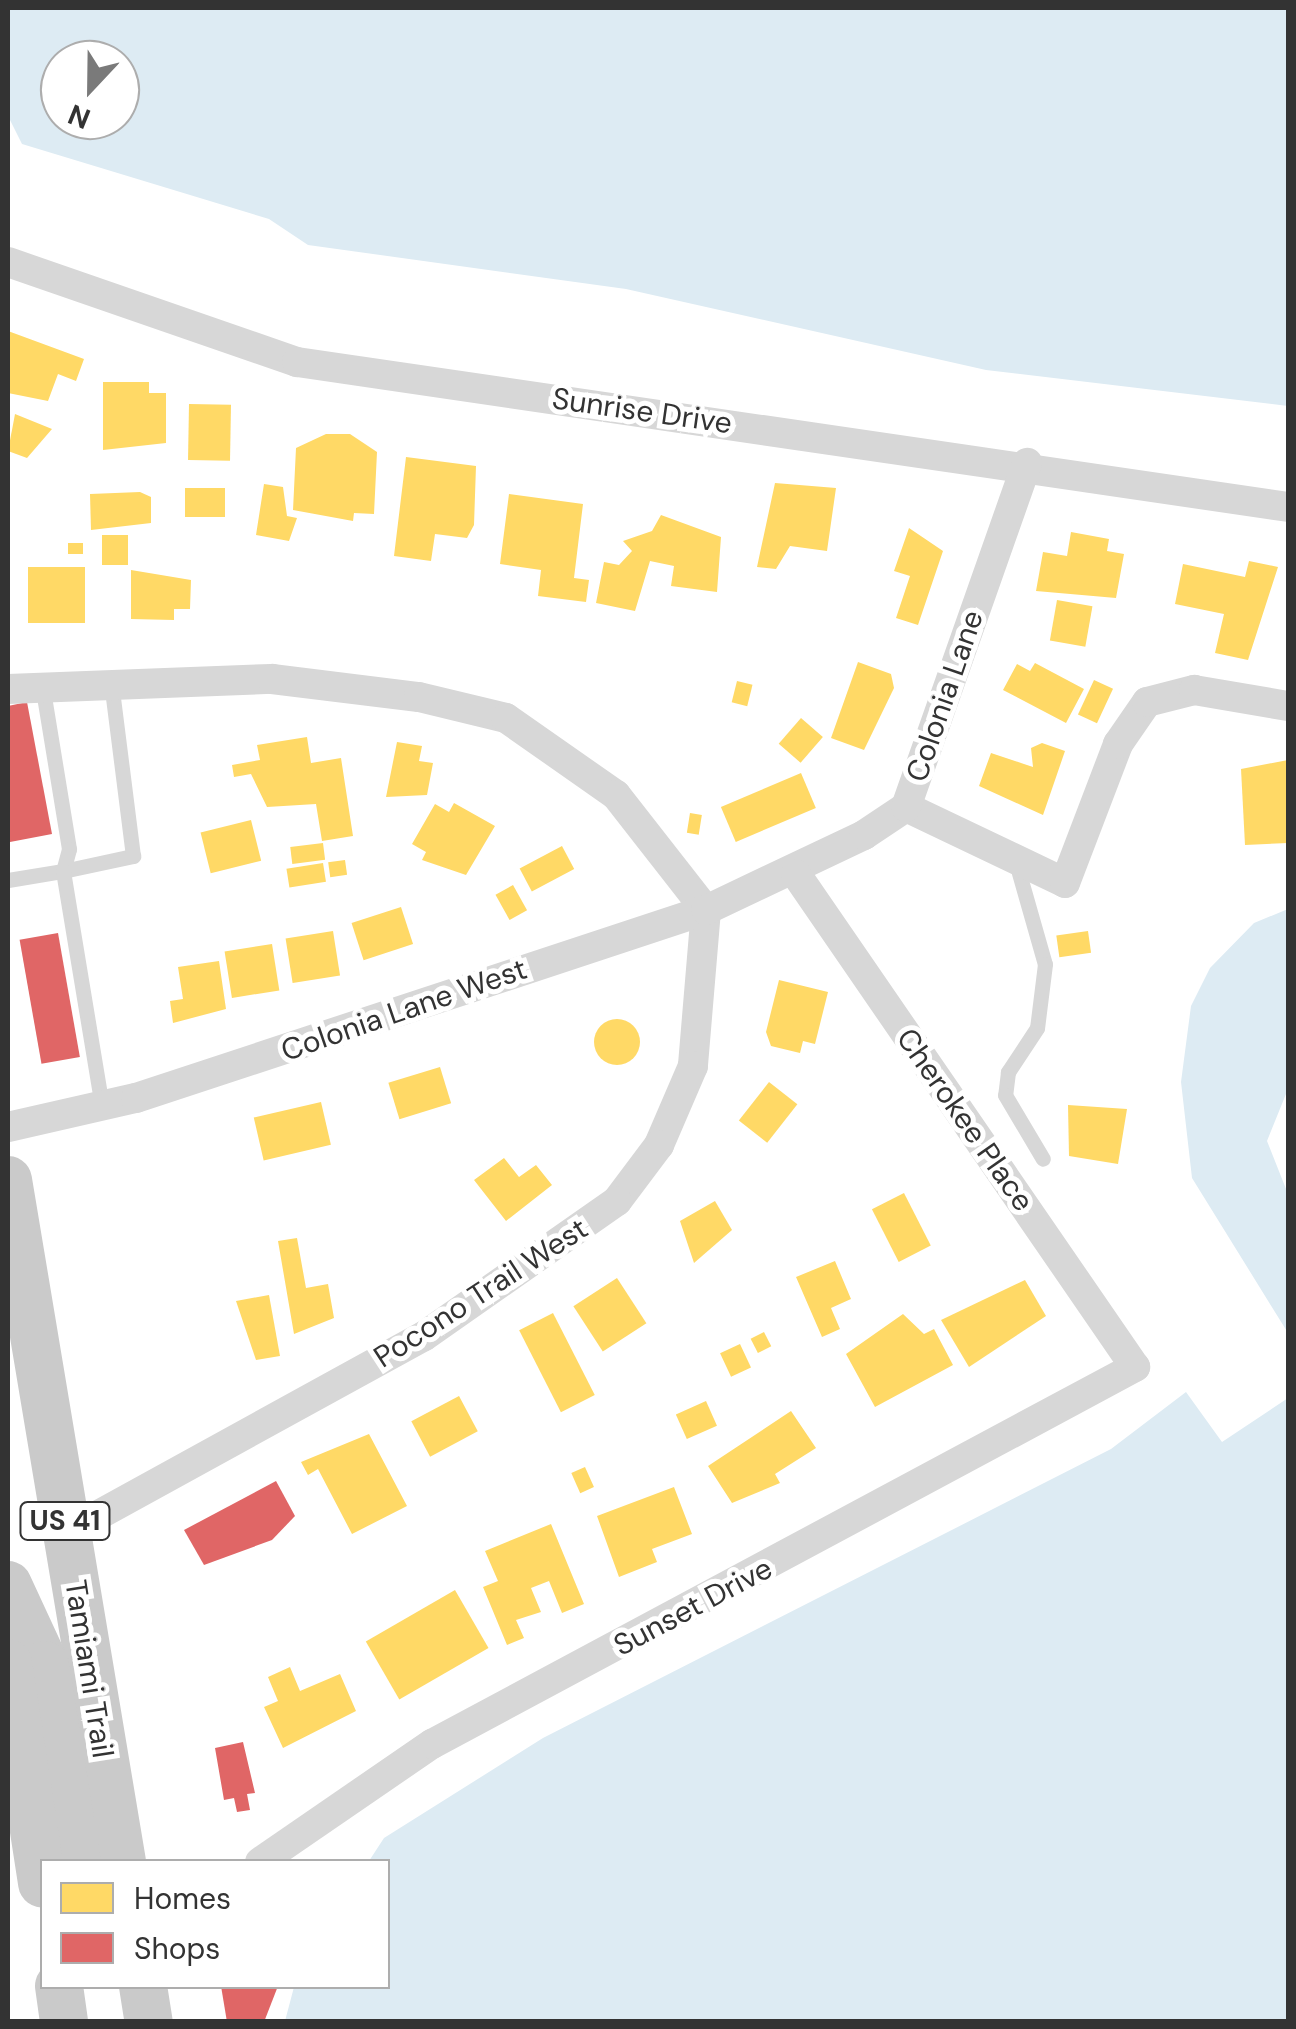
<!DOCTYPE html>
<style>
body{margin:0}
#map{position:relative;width:1296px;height:2029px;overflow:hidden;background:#fff;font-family:"DM Sans",sans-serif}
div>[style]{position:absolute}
.water>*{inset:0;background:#ddebf3}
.homes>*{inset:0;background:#ffd966;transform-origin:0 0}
.round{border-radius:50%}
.shops>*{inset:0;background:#e06666;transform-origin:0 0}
.lane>*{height:15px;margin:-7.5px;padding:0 7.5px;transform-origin:7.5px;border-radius:7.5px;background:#d7d7d7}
.street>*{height:30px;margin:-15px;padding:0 15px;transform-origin:15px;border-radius:15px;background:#d7d7d7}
.primary>*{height:48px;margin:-24px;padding:0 24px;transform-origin:24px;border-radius:24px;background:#cacaca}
span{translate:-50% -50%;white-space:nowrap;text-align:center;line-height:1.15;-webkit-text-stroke:10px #fff;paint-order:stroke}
.shield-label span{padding:2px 8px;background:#fff;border:2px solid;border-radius:8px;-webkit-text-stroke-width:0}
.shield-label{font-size:28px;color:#333;font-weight:700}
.street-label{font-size:30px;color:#333}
.frame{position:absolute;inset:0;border:10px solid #333;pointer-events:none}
.legend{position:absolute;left:40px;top:1859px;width:350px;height:130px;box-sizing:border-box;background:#fff;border:2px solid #adadad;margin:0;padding:12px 18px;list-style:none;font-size:30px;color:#333}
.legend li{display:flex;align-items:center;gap:20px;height:50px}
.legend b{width:50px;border:2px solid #adadad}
.north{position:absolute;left:40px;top:40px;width:100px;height:100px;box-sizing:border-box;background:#fff;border:2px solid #adadad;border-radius:50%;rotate:202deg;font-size:28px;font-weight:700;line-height:40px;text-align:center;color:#333}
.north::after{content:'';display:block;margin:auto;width:35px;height:45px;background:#7a7a7a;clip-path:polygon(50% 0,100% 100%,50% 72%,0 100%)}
</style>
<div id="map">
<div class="water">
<i style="clip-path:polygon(evenodd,8px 8px,1288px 8px,1288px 406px,986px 370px,626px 289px,308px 245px,269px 219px,22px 144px,8px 116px,8px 8px,60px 60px,120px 60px,120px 120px,60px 120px,60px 60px)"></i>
<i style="clip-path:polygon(1288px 909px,1288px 1089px,1267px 1141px,1288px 1194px,1288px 1333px,1192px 1178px,1181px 1082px,1191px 1006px,1210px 968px,1254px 923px)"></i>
<i style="clip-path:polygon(1186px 1392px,1222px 1442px,1288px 1398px,1288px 2021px,285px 2021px,294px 1987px,388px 1986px,388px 1862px,369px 1861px,384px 1838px,543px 1738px,1111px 1449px)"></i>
</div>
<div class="homes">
<i style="clip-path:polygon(8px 331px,84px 359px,76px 381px,58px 374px,48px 401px,8px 393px)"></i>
<i style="clip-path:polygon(103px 382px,149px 382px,149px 393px,166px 393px,166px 443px,103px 450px)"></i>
<i style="left:189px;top:404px;width:42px;height:56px;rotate:1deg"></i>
<i style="clip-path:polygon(15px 414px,52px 429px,27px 458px,8px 451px)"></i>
<i style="clip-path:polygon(326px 434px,350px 434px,377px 452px,374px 514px,354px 513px,353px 521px,293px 510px,296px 448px)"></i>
<i style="clip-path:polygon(406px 457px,476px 466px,474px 525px,467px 538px,435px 534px,431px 561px,394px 556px)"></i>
<i style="clip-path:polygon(775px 483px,836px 488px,827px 551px,790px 546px,776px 569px,757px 567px)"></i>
<i style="clip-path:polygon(264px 484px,283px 487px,287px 516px,297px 518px,289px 541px,256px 535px)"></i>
<i style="left:185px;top:488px;width:40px;height:29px"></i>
<i style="clip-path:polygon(140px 492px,151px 497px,151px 523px,91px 530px,90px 494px)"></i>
<i style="clip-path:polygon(509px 494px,583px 504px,574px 578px,589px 580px,586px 602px,538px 596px,541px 570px,500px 564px)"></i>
<i style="clip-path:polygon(661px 515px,721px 537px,717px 592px,671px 586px,674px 566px,650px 561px,635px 611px,596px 603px,604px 562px,619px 565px,632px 551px,623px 541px,652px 531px)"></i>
<i style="clip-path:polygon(909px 528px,943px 551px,918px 625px,896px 618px,910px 576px,894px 571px)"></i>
<i style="clip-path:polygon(1071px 532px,1109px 539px,1107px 551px,1124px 554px,1116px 598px,1036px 591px,1043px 552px,1067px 556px)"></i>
<i style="left:102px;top:535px;width:26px;height:30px"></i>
<i style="left:68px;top:543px;width:15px;height:11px"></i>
<i style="clip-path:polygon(1249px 561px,1278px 567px,1248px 660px,1215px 653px,1224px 614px,1175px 604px,1183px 564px,1245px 577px)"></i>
<i style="left:28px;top:567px;width:57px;height:56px"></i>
<i style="clip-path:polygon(131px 570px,191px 580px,190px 609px,174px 609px,174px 620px,131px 619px)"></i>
<i style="left:1057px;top:600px;width:36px;height:41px;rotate:10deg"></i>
<i style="clip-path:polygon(858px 662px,891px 674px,894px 688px,864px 750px,831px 738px)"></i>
<i style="clip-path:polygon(1035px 663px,1084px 689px,1066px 723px,1003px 690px,1017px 664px,1030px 671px)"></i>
<i style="left:1094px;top:680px;width:21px;height:38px;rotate:25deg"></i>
<i style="left:737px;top:681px;width:16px;height:22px;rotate:14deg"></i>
<i style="left:801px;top:718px;width:29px;height:34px;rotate:41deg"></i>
<i style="clip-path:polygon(307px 737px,311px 763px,341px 758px,353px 836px,322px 841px,316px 804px,267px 807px,251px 774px,234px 777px,232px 765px,260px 760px,257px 745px)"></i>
<i style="clip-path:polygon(397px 742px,422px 746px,419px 761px,433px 763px,427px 795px,386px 797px)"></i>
<i style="clip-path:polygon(1042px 743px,1065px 751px,1043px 815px,979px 786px,991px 753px,1033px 767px,1031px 748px)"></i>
<i style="clip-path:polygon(1288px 760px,1288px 843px,1245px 845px,1241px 769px)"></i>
<i style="left:801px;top:773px;width:38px;height:87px;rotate:67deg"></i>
<i style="clip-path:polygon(454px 803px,495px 826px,466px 875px,422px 860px,426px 852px,412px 844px,435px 804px,449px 812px)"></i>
<i style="left:690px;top:813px;width:12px;height:20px;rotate:9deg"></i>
<i style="left:251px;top:820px;width:42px;height:52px;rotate:76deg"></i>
<i style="left:323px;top:843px;width:17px;height:33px;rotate:83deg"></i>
<i style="left:562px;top:846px;width:26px;height:48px;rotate:62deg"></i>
<i style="left:345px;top:860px;width:15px;height:17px;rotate:82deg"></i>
<i style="left:323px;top:863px;width:19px;height:37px;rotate:81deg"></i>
<i style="left:513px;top:885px;width:29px;height:20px;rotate:61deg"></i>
<i style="left:401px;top:907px;width:39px;height:52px;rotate:72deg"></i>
<i style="left:333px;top:931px;width:45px;height:48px;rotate:81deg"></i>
<i style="left:1088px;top:931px;width:22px;height:32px;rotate:82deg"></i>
<i style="left:272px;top:944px;width:47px;height:48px;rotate:81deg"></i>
<i style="clip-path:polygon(219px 961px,226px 1009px,173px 1023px,170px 1001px,183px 999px,178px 967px)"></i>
<i style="clip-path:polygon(779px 980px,828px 992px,815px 1044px,803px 1041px,800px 1053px,771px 1046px,766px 1032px)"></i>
<i class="round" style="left:594px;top:1019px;width:46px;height:46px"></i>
<i style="left:440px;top:1067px;width:38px;height:54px;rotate:73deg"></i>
<i style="left:769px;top:1082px;width:36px;height:49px;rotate:38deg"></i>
<i style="left:321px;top:1102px;width:44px;height:69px;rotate:77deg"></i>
<i style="clip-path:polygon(1068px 1105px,1127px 1109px,1118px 1164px,1069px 1156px)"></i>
<i style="clip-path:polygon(504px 1158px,519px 1177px,536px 1165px,552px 1185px,506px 1221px,474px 1180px)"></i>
<i style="left:904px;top:1193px;width:59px;height:36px;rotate:63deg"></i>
<i style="clip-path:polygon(715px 1201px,732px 1230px,694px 1263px,680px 1221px)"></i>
<i style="clip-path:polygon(297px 1238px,306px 1288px,328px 1284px,334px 1318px,294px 1334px,278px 1241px)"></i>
<i style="clip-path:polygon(835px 1261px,851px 1299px,831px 1308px,840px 1329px,822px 1337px,796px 1277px)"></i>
<i style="left:617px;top:1278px;width:54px;height:52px;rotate:57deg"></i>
<i style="clip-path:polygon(1025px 1280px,1046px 1316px,969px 1367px,941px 1320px)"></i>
<i style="clip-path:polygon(269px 1295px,280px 1356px,256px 1360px,236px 1301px)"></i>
<i style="left:553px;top:1313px;width:92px;height:38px;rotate:63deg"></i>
<i style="clip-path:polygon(903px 1314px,924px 1334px,934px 1329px,953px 1365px,875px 1407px,846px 1354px)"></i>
<i style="left:764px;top:1332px;width:16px;height:15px;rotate:63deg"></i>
<i style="left:740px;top:1344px;width:26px;height:22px;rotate:65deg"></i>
<i style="left:459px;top:1396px;width:40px;height:54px;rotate:62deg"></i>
<i style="left:706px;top:1401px;width:27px;height:33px;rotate:66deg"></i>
<i style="clip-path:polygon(791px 1411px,816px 1448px,775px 1474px,780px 1483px,732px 1503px,708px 1466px)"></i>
<i style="clip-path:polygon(369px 1434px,407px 1506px,352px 1534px,318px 1469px,308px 1475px,301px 1462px)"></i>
<i style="left:585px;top:1467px;width:22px;height:15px;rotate:66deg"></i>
<i style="clip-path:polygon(674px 1487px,692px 1534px,652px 1549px,657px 1562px,619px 1577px,597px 1516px)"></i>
<i style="clip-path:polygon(551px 1524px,584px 1604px,562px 1613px,549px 1581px,531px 1588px,541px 1612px,516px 1620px,524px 1638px,507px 1645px,483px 1587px,498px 1581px,485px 1551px)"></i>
<i style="left:455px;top:1590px;width:67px;height:103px;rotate:60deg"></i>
<i style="clip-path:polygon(290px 1667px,300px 1691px,340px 1674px,356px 1711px,283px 1748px,264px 1707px,278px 1701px,268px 1677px)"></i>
</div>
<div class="shops">
<i style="clip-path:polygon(27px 702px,52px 834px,10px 842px,8px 706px)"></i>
<i style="left:58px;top:933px;width:126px;height:39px;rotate:80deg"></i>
<i style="clip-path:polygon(276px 1481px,295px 1516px,272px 1540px,204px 1565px,184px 1530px)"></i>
<i style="clip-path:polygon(243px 1742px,255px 1793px,247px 1794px,250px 1810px,237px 1812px,234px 1798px,224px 1800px,215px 1748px)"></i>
<i style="clip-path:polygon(221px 1986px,278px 1986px,264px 2022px,227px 2022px)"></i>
</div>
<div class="lane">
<i style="left:42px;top:684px;width:167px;rotate:80.7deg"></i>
<i style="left:69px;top:849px;width:23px;rotate:105deg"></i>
<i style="left:63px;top:871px;width:72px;rotate:-12.1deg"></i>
<i style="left:133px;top:856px;width:176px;rotate:-97.2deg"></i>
<i style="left:1015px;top:859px;width:109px;rotate:74.1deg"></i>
<i style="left:1045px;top:964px;width:64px;rotate:97.1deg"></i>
<i style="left:1037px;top:1028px;width:53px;rotate:123.4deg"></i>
<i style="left:1008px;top:1072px;width:23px;rotate:97deg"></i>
<i style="left:1005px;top:1095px;width:74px;rotate:59.3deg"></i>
<i style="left:8px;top:880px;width:56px;rotate:-9.3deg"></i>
<i style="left:63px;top:871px;width:239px;rotate:80.6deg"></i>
</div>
<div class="street">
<i style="left:8px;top:262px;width:306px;rotate:19.1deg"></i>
<i style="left:297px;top:362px;width:1002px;rotate:8.32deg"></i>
<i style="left:8px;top:689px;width:264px;rotate:-2.2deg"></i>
<i style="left:272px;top:679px;width:148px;rotate:7deg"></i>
<i style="left:419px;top:697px;width:89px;rotate:13.6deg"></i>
<i style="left:506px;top:718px;width:134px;rotate:35deg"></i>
<i style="left:616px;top:795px;width:146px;rotate:52deg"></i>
<i style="left:706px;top:910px;width:157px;rotate:94.8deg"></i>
<i style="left:693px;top:1066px;width:86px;rotate:113.3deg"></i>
<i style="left:659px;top:1145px;width:70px;rotate:126.9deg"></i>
<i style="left:617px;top:1201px;width:236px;rotate:145deg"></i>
<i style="left:424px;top:1336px;width:407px;rotate:151.2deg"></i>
<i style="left:906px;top:807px;width:176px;rotate:25.5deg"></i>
<i style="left:1065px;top:883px;width:149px;rotate:-69.1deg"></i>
<i style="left:1118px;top:744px;width:51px;rotate:-55.4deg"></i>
<i style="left:1147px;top:702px;width:49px;rotate:-14.3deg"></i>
<i style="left:1194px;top:690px;width:95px;rotate:9.7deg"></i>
<i style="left:8px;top:1127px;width:131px;rotate:-12.8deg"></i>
<i style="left:136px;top:1098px;width:600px;rotate:-18.25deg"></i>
<i style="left:706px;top:910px;width:175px;rotate:-25.4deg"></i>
<i style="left:864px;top:835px;width:50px;rotate:-33.7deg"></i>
<i style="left:906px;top:807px;width:365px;rotate:-70.6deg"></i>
<i style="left:260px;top:1862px;width:209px;rotate:-34.5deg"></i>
<i style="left:432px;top:1744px;width:798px;rotate:-28.2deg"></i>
<i style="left:1135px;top:1367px;width:598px;rotate:-124.51deg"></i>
</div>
<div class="primary">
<i style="left:8px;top:1180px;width:691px;rotate:80.51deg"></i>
<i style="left:8px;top:1585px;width:88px;rotate:65.2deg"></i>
<i style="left:45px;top:1665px;width:200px;rotate:80.8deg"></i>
<i style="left:8px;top:1663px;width:223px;rotate:81.2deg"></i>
<i style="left:59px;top:1986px;width:36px;rotate:82deg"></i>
<i style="left:143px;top:1986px;width:36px;rotate:81deg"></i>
</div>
<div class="shield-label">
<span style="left:65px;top:1521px">US 41</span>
</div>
<div class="street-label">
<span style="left:642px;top:411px;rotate:8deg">Sunrise Drive</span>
<span style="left:945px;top:696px;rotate:-71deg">Colonia Lane</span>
<span style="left:404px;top:1010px;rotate:-19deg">Colonia Lane West</span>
<span style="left:965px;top:1120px;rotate:55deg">Cherokee Place</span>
<span style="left:481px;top:1293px;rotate:-33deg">Pocono Trail West</span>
<span style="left:693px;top:1607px;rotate:-28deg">Sunset Drive</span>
<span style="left:89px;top:1669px;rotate:81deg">Tamiami Trail</span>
</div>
<div class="frame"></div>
<ul class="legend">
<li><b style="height:28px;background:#ffd966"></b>Homes</li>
<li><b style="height:28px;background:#e06666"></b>Shops</li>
</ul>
<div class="north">N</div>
</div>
